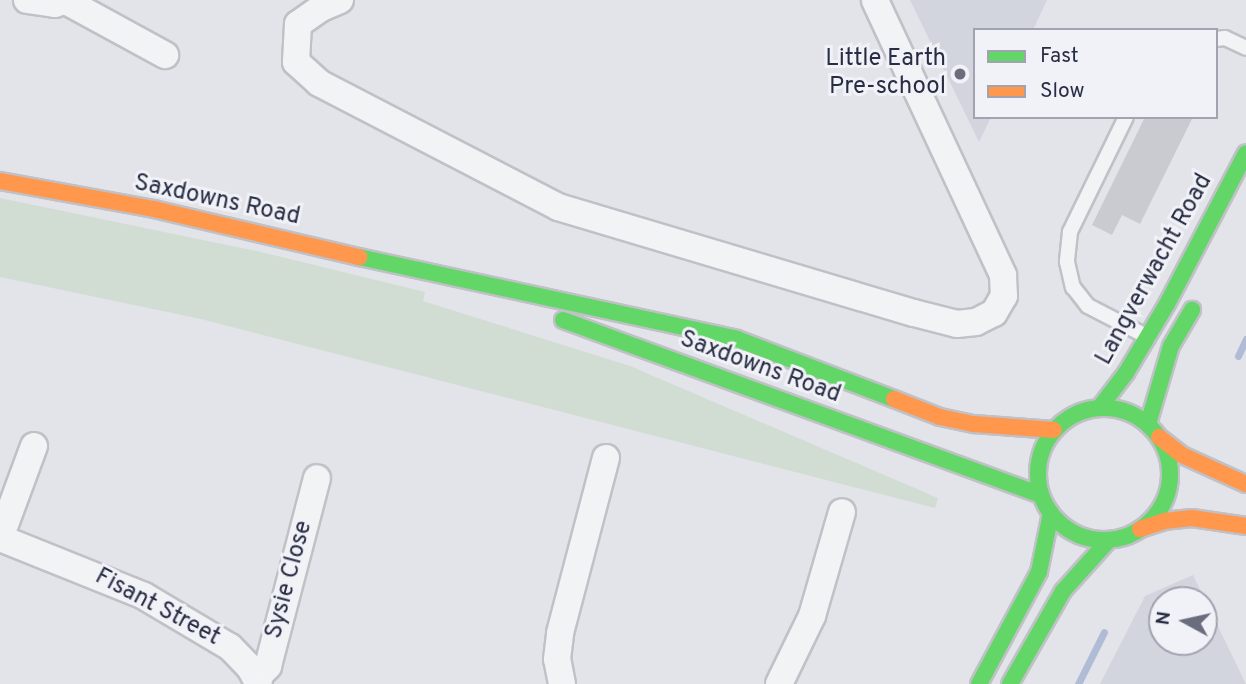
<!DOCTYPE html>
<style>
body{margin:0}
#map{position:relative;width:1246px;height:684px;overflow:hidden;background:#e3e4e9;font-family:Overpass,sans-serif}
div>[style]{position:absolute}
.built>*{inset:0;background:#d3d5de}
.green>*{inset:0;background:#d1dcd3}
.stream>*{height:7px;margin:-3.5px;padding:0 3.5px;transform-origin:3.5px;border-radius:3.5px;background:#b0bbd5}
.building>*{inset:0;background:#cacbd1}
.roads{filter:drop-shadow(2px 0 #c0c1c7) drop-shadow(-2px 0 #c0c1c7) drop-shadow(0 2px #c0c1c7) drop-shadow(0 -2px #c0c1c7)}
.lane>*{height:14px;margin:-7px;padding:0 7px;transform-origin:7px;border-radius:7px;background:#f2f3f5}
.street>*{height:26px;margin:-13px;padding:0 13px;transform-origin:13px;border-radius:13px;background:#f2f3f5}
.fast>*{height:16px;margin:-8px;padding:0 8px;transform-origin:8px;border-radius:8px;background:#63d668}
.fast>.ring{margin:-8px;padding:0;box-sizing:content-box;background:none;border:16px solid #63d668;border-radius:50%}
.slow>*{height:16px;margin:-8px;padding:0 8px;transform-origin:8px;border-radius:8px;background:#ff974d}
.dots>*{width:19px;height:19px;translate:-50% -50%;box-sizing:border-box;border:4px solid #f1f2f8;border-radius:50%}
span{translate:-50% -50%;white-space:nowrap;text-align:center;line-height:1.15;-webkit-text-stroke:6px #f1f2f8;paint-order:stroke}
.poi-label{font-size:24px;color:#282d43}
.right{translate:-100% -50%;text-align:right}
.street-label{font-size:24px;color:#282d43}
.legend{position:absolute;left:973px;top:28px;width:245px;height:91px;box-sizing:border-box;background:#f1f2f8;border:2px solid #a1a3b0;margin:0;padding:9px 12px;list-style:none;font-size:21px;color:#282d43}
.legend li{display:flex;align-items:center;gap:14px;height:35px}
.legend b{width:35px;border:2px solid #a1a3b0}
.north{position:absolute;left:1148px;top:586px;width:70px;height:70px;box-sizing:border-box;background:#f1f2f8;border:2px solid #a1a3b0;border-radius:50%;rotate:278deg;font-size:19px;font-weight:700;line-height:28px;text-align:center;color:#282d43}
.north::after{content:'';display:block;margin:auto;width:24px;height:32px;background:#696d7d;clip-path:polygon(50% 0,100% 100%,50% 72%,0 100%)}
</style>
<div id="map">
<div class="built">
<i style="clip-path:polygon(910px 0,1047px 0,1033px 30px,975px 30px,975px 117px,991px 117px,979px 142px)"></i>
<i style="clip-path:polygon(evenodd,1193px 575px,1246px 684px,1100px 684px,1145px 596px,1193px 575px,1162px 600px,1204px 600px,1204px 642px,1162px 642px,1162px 600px)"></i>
</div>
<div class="green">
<i style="clip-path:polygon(0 198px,261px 252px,425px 292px,423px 301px,630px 366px,938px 498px,935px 508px,201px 319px,0 277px)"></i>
</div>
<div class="stream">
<i style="left:1238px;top:356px;width:19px;rotate:-65deg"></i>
<i style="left:1078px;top:684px;width:58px;rotate:-63.4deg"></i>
</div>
<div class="building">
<i style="clip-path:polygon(1145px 117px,1193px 117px,1140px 224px,1122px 215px,1112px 235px,1092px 225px)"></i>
</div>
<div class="roads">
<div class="lane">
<i style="left:1216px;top:39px;width:9px;rotate:-6deg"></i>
<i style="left:1225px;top:38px;width:23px;rotate:25deg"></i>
<i style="left:1126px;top:117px;width:128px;rotate:116deg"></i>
<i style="left:1070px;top:232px;width:30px;rotate:96deg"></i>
<i style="left:1067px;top:262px;width:26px;rotate:77deg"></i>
<i style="left:1073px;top:287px;width:24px;rotate:52deg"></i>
<i style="left:1088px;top:306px;width:68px;rotate:27.3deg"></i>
</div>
<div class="street">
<i style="left:27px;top:0;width:28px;rotate:8deg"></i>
<i style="left:55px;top:4px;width:12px;rotate:-20deg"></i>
<i style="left:340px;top:0;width:21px;rotate:157deg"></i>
<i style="left:321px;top:8px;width:28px;rotate:145deg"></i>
<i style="left:298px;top:24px;width:38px;rotate:93deg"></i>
<i style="left:296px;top:62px;width:31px;rotate:42deg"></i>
<i style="left:319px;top:83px;width:269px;rotate:27.4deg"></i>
<i style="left:558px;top:207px;width:371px;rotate:16.6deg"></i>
<i style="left:914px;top:313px;width:44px;rotate:14.3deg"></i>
<i style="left:957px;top:324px;width:19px;rotate:-6deg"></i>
<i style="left:976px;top:322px;width:20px;rotate:-27deg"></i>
<i style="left:994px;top:313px;width:20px;rotate:-60deg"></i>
<i style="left:1004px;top:296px;width:21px;rotate:-93deg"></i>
<i style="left:1003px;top:275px;width:303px;rotate:-115deg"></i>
<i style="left:66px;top:1px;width:113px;rotate:28.6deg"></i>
<i style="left:0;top:538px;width:155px;rotate:21.9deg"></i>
<i style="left:144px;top:596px;width:100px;rotate:30.7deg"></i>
<i style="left:230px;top:647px;width:29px;rotate:46deg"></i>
<i style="left:250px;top:668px;width:18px;rotate:61deg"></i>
<i style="left:0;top:538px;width:98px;rotate:-69.7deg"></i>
<i style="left:256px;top:679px;width:18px;rotate:-47deg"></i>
<i style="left:268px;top:666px;width:194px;rotate:-75.4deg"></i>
<i style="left:562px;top:684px;width:25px;rotate:-101deg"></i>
<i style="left:557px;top:659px;width:26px;rotate:-83deg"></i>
<i style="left:560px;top:633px;width:181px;rotate:-75.3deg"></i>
<i style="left:779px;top:684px;width:76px;rotate:-64.1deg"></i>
<i style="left:812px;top:616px;width:108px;rotate:-73.9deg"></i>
</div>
<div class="fast">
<i style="left:359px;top:257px;width:387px;rotate:12.2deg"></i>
<i style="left:737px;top:339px;width:168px;rotate:20.9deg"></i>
<i style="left:563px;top:320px;width:509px;rotate:20.11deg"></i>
<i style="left:1100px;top:407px;width:43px;rotate:-52.6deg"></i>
<i style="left:1126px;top:373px;width:80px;rotate:-59.3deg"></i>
<i style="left:1167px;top:304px;width:170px;rotate:-62.4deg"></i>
<i class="ring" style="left:1038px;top:408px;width:116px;height:116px"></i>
<i style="left:1148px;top:424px;width:81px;rotate:-73.6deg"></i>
<i style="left:1171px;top:346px;width:42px;rotate:-59.7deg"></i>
<i style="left:979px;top:684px;width:127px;rotate:-61.8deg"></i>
<i style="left:1039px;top:572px;width:60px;rotate:-78.5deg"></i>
<i style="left:1010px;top:684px;width:107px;rotate:-60.3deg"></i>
<i style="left:1063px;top:591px;width:69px;rotate:-48deg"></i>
</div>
<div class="slow">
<i style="left:0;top:181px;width:157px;rotate:10.3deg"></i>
<i style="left:154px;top:209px;width:211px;rotate:13.2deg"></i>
<i style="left:894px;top:399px;width:49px;rotate:21.4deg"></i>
<i style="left:940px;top:417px;width:35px;rotate:12deg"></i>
<i style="left:974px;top:424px;width:80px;rotate:4.3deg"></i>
<i style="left:1159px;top:437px;width:29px;rotate:38deg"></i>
<i style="left:1182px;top:455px;width:70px;rotate:24.4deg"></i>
<i style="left:1140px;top:529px;width:25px;rotate:-18deg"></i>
<i style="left:1164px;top:521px;width:28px;rotate:-6deg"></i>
<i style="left:1192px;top:518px;width:55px;rotate:8.4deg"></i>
</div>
</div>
<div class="dots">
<i style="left:960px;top:74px;background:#696d7d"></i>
</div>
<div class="poi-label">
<span class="right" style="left:946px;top:74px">Little Earth<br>Pre-school</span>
</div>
<div class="street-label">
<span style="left:217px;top:201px;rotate:12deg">Saxdowns Road</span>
<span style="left:1155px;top:270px;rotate:-61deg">Langverwacht Road</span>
<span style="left:760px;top:368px;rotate:20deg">Saxdowns Road</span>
<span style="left:290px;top:580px;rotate:-75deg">Sysie Close</span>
<span style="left:157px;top:608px;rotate:28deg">Fisant Street</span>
</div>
<ul class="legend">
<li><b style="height:9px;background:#63d668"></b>Fast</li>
<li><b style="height:9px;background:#ff974d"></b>Slow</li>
</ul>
<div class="north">N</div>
</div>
